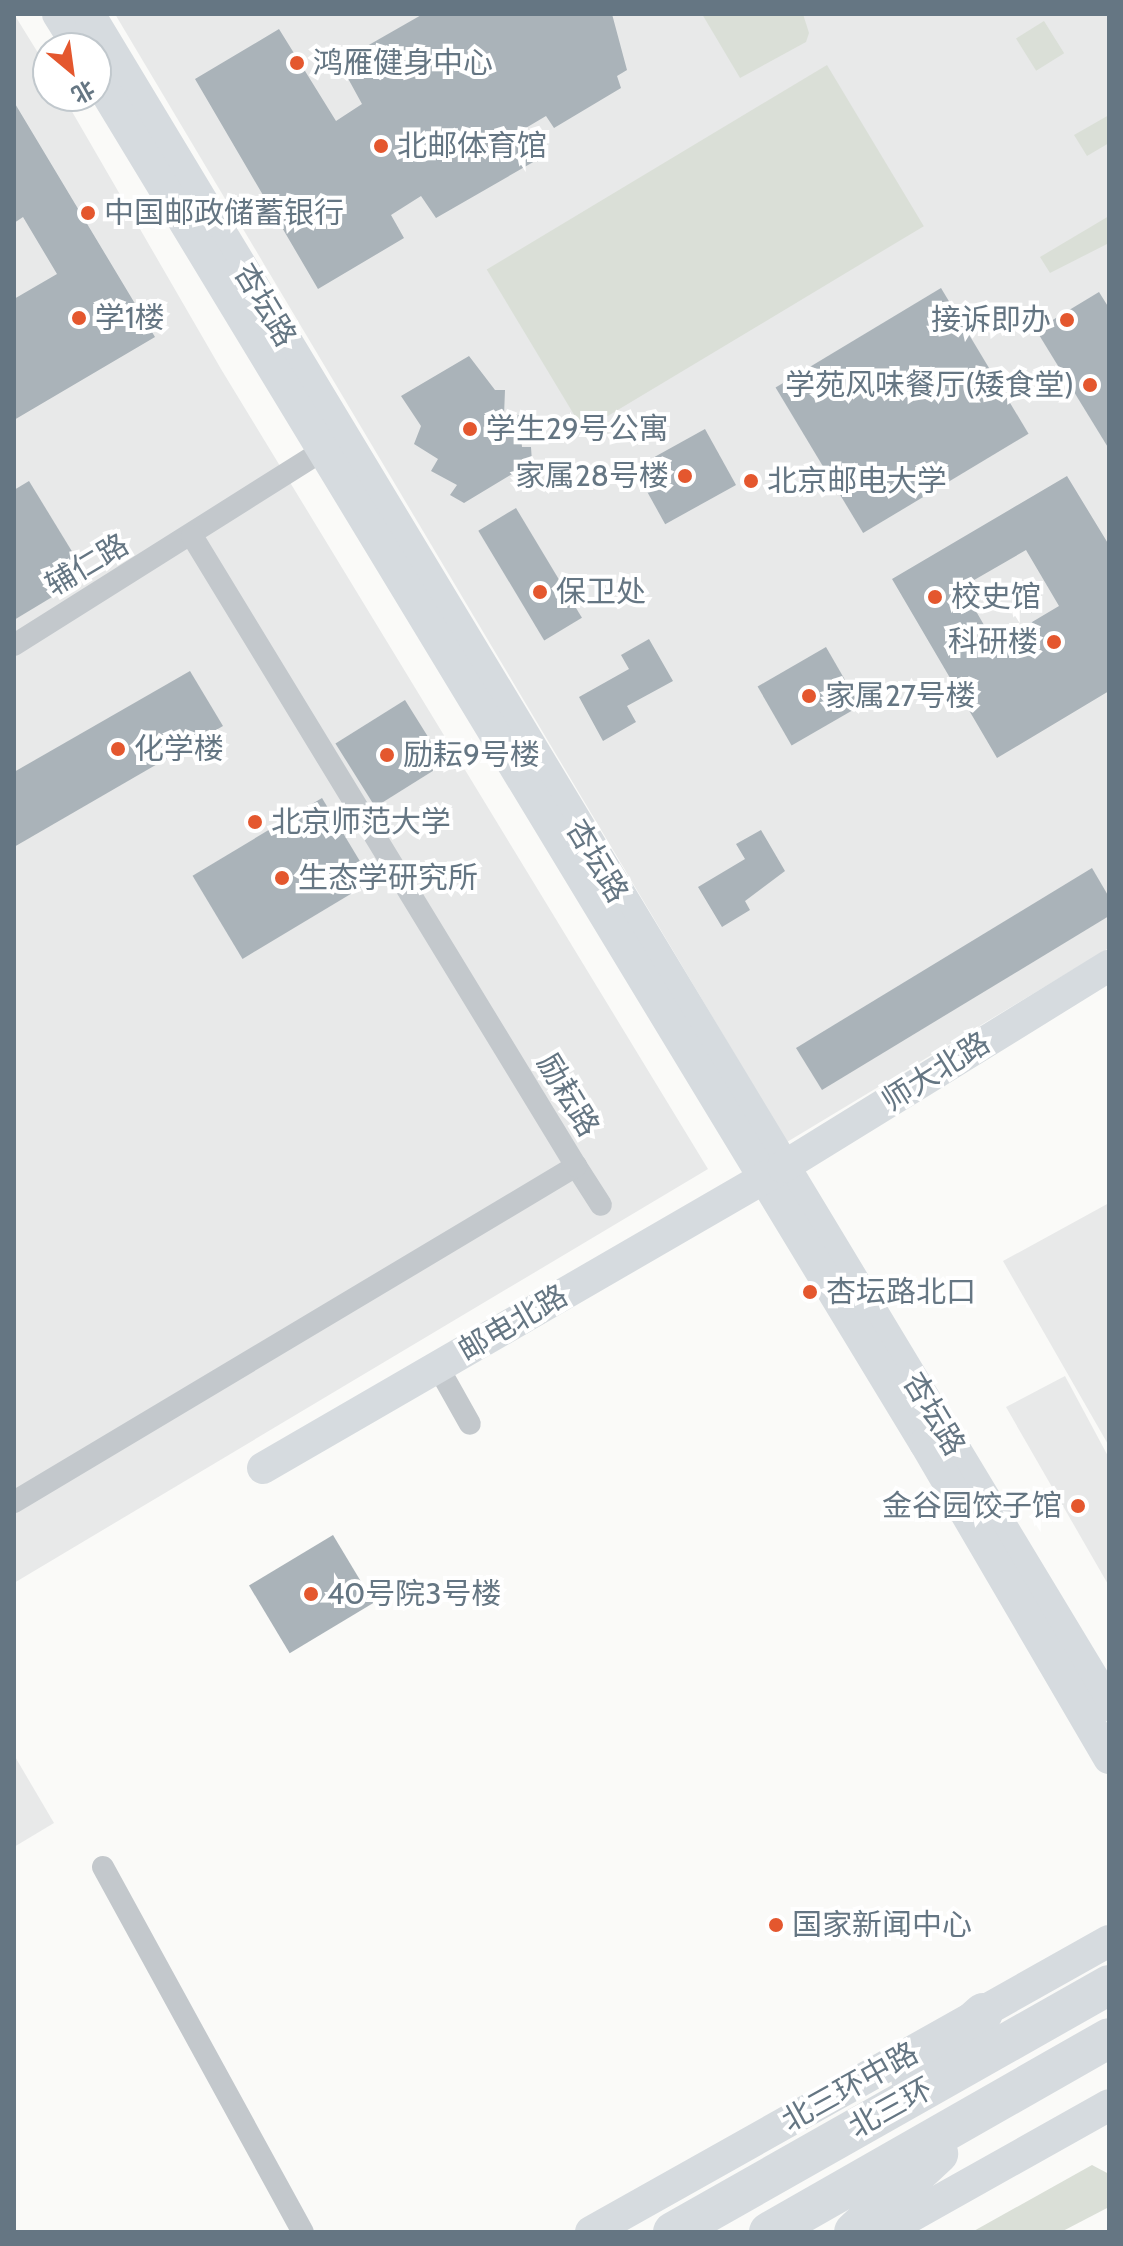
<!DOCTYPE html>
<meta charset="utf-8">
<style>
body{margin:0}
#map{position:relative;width:1123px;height:2246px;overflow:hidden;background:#fafaf8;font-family:Cabin,"Noto Sans SC",sans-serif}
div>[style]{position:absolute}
.built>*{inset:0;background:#e8e9e9}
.green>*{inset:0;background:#dadfd7;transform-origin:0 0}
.building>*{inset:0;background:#aab3b9;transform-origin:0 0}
.street>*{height:22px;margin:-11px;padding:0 11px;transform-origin:11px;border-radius:11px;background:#c3c8cc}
.secondary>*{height:32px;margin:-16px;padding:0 16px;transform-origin:16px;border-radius:16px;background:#d6dbdf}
.highway>*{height:40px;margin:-20px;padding:0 20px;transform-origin:20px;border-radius:20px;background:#d6dbdf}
.dots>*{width:22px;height:22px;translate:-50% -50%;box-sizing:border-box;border:4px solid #fff;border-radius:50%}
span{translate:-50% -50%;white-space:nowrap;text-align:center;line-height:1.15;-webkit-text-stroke:8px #fff;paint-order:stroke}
.poi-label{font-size:30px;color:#657683}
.left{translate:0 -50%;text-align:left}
.right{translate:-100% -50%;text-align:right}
.street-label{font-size:30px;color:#657683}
.frame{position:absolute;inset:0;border:16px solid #657683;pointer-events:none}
.north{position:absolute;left:32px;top:32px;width:80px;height:80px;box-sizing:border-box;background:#fff;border:2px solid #c1c8cd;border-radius:50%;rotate:151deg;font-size:22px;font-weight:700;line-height:32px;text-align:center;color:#657683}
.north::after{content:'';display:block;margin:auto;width:28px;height:36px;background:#e4572e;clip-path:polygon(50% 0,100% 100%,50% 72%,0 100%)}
</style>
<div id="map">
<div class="built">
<i style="clip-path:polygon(14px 14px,48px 69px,48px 96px,63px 96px,221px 369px,708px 1169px,14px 1583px)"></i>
<i style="clip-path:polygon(115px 14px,1109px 14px,1109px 948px,787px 1142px)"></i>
<i style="clip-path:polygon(1109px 1203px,1109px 1446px,1003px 1261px)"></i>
<i style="clip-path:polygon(1065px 1376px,1109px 1458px,1109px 1586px,1006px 1407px)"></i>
<i style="clip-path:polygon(14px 1755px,54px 1823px,14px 1847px)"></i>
</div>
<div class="green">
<i style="clip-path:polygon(702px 14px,803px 14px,809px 33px,806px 42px,740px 78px)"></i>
<i style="left:1044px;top:21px;width:38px;height:33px;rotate:58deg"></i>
<i style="left:827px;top:65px;width:188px;height:397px;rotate:59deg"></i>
<i style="clip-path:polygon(1109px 115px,1109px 143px,1087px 156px,1074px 135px)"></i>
<i style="clip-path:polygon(1109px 216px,1109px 243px,1050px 273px,1040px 257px)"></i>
<i style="clip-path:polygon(1092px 2165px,1109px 2174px,1109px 2207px,1061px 2232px,972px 2232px)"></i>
</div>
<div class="building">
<i style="clip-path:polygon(423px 14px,612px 14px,627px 70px,617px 76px,621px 88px,554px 128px,546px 116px,519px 132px,535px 161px,436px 218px,421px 196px,391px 215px,404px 238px,318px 289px,195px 79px,279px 29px,336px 121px,362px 104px,339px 62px)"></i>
<i style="clip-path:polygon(14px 102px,155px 337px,14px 420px,14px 299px,57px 274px,23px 217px,14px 223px)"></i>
<i style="left:941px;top:288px;width:170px;height:193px;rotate:59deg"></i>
<i style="clip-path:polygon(1099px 292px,1109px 308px,1109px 449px,1036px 330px)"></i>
<i style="clip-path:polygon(469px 356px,495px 390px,505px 390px,504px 416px,519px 415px,522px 447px,531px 447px,532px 462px,464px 503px,450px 495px,457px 485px,431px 471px,438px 459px,414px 444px,421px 426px,401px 396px)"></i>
<i style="left:705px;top:429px;width:64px;height:81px;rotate:61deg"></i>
<i style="clip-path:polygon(evenodd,1067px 476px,1109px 545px,1109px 691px,997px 758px,892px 579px,1067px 476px,1026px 550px,1059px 606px,995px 644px,962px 587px,1026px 550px)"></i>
<i style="clip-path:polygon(29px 481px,87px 576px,14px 620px,14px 490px)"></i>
<i style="left:516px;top:508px;width:128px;height:44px;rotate:59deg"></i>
<i style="clip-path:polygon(649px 639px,673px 681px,627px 706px,636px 722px,603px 741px,579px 697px,629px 669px,621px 655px)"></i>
<i style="left:826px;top:647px;width:68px;height:79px;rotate:60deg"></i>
<i style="clip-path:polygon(190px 671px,223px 726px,14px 847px,14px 772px)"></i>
<i style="left:405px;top:700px;width:75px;height:82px;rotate:58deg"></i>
<i style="left:322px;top:798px;width:97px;height:151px;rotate:59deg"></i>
<i style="clip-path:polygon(761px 830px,785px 871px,745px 901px,750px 910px,722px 927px,698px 887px,745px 859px,736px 844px)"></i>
<i style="clip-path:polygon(1092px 868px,1109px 897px,1109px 916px,822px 1090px,796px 1048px)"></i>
<i style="left:333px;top:1535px;width:79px;height:98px;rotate:59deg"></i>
</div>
<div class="street">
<i style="left:14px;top:645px;width:379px;rotate:-32.2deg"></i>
<i style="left:576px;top:1166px;width:46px;rotate:57.3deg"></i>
<i style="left:438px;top:1367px;width:65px;rotate:60.7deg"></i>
<i style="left:14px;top:1502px;width:655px;rotate:-30.87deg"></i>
<i style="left:576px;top:1166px;width:738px;rotate:-121.36deg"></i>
<i style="left:103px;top:1867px;width:416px;rotate:61.3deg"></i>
</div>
<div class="secondary">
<i style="left:58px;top:14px;width:40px;rotate:58deg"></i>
<i style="left:89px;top:14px;width:1975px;rotate:58.9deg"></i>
<i style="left:96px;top:76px;width:1599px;rotate:58.77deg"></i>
<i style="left:925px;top:1443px;width:365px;rotate:59.7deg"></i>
<i style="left:263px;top:1468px;width:601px;rotate:-30.06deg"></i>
<i style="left:783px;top:1167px;width:383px;rotate:-31.7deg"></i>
<i style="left:591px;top:2232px;width:594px;rotate:-29.33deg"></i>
<i style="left:883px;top:2232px;width:259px;rotate:-29.3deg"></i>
</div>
<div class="highway">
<i style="left:911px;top:2078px;width:97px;rotate:-42.1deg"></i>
<i style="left:673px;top:2232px;width:501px;rotate:-29.53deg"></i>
<i style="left:769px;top:2232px;width:391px;rotate:-29.7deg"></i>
<i style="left:854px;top:2232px;width:115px;rotate:-42.9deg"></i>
</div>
<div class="dots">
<i style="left:297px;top:63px;background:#e4572e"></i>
<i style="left:381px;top:146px;background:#e4572e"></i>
<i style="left:88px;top:213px;background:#e4572e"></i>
<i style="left:79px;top:318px;background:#e4572e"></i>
<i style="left:1067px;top:320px;background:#e4572e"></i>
<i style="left:1090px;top:385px;background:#e4572e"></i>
<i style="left:470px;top:429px;background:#e4572e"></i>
<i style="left:685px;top:476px;background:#e4572e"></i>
<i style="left:751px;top:481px;background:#e4572e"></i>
<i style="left:540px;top:592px;background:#e4572e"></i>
<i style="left:935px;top:597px;background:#e4572e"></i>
<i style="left:1054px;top:642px;background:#e4572e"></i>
<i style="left:809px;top:696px;background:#e4572e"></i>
<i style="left:118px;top:749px;background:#e4572e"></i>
<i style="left:387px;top:755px;background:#e4572e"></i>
<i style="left:255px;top:822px;background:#e4572e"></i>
<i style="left:282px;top:878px;background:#e4572e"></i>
<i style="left:810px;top:1292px;background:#e4572e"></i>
<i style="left:1078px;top:1506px;background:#e4572e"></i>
<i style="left:311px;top:1594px;background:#e4572e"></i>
<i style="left:776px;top:1925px;background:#e4572e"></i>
</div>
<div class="poi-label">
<span class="left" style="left:313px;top:63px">鸿雁健身中心</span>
<span class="left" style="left:397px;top:146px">北邮体育馆</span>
<span class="left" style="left:104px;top:213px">中国邮政储蓄银行</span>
<span class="left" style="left:95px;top:318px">学1楼</span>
<span class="right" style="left:1051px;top:320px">接诉即办</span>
<span class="right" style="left:1074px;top:385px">学苑风味餐厅(矮食堂)</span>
<span class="left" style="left:486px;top:429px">学生29号公寓</span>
<span class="right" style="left:669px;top:476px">家属28号楼</span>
<span class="left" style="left:767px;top:481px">北京邮电大学</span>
<span class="left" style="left:556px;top:592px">保卫处</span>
<span class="left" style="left:951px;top:597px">校史馆</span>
<span class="right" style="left:1038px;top:642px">科研楼</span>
<span class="left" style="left:825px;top:696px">家属27号楼</span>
<span class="left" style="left:134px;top:749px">化学楼</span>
<span class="left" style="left:403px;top:755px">励耘9号楼</span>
<span class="left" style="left:271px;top:822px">北京师范大学</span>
<span class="left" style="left:298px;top:878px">生态学研究所</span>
<span class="left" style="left:826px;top:1292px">杏坛路北口</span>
<span class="right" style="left:1062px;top:1506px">金谷园饺子馆</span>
<span class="left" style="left:327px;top:1594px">40号院3号楼</span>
<span class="left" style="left:792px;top:1925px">国家新闻中心</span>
</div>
<div class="street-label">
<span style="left:265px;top:305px;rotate:59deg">杏坛路</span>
<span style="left:87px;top:565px;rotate:-31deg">辅仁路</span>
<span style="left:597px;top:861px;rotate:59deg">杏坛路</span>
<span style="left:936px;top:1072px;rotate:-32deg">师大北路</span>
<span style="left:568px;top:1095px;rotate:59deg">励耘路</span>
<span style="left:513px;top:1323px;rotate:-30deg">邮电北路</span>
<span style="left:934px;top:1414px;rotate:59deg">杏坛路</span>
<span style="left:850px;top:2087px;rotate:-29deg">北三环中路</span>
<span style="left:891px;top:2108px;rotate:-29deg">北三环</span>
</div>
<div class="frame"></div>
<div class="north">北</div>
</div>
